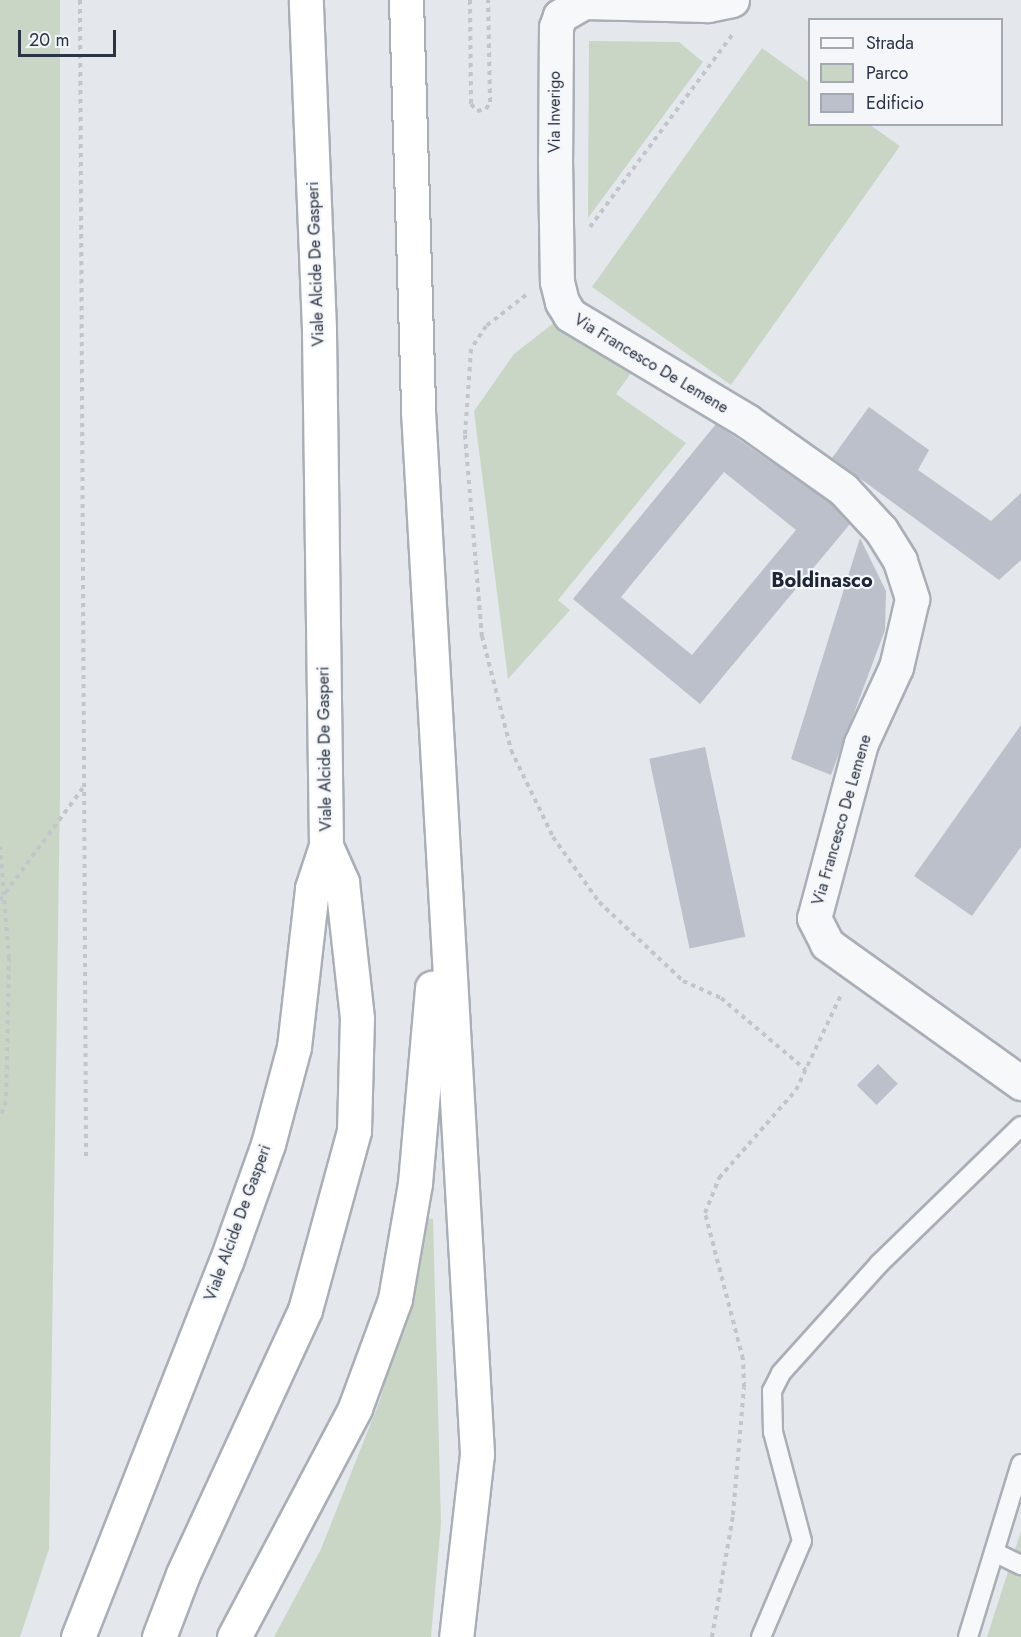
<!DOCTYPE html>
<style>
body{margin:0}
#map{position:relative;width:1021px;height:1637px;overflow:hidden;background:#e4e7ec;font-family:Jost,sans-serif}
div>[style]{position:absolute}
.green>*{inset:0;background:#c9d6c5}
.building>*{inset:0;background:#bbc0ca;transform-origin:0 0}
.path>*{height:4px;margin-top:-2px;transform-origin:0;background:repeating-linear-gradient(90deg,#c2c5cb 0 4.5px,transparent 0 9px)}
.roads{filter:drop-shadow(2px 0 #a9aeb7) drop-shadow(-2px 0 #a9aeb7) drop-shadow(0 2px #a9aeb7) drop-shadow(0 -2px #a9aeb7)}
.lane>*{height:18px;margin:-9px;padding:0 9px;transform-origin:9px;border-radius:9px;background:#f7f8fa}
.street>*{height:33px;margin:-16.5px;padding:0 16.5px;transform-origin:16.5px;border-radius:16.5px;background:#f7f8fa}
.highway>*{height:33px;margin:-16.5px;padding:0 16.5px;transform-origin:16.5px;border-radius:16.5px;background:#fff}
span{translate:-50% -50%;white-space:nowrap;text-align:center;line-height:1.15;-webkit-text-stroke:4.5px #f4f6f9;paint-order:stroke}
.street-label{font-size:16px;color:#2b3445}
.quarter-label{font-size:20px;color:#1d2536;font-weight:700}
.legend{position:absolute;left:808px;top:18px;width:195px;height:108px;box-sizing:border-box;background:#f4f6f9;border:2px solid #a4a8b1;margin:0;padding:8px 10px;list-style:none;font-size:18px;color:#2b3445}
.legend li{display:flex;align-items:center;gap:12px;height:30px}
.legend b{width:30px;border:2px solid #a4a8b1}
.scale{position:absolute;left:18px;top:30px;width:98px;height:27px;box-sizing:border-box;border:3px solid #2b3445;border-top:0;padding-left:8px;font-size:18px;line-height:21px;white-space:nowrap;color:#2b3445;-webkit-text-stroke:4px #f4f6f9;paint-order:stroke}
</style>
<div id="map">
<div class="green">
<i style="clip-path:polygon(0 0,60px 0,60px 792px,49px 1549px,20px 1637px,0 1637px)"></i>
<i style="clip-path:polygon(589px 41px,679px 42px,703px 62px,588px 218px)"></i>
<i style="clip-path:polygon(762px 48px,809px 82px,810px 124px,870px 125px,900px 146px,731px 385px,592px 287px)"></i>
<i style="clip-path:polygon(555px 322px,631px 373px,616px 394px,686px 443px,558px 600px,570px 610px,508px 679px,474px 411px,514px 354px)"></i>
<i style="clip-path:polygon(425px 1218px,433px 1219px,441px 1523px,431px 1637px,274px 1637px,321px 1549px,380px 1400px,416px 1276px)"></i>
<i style="clip-path:polygon(1021px 1531px,1021px 1637px,987px 1637px,1012px 1559px)"></i>
</div>
<div class="building">
<i style="clip-path:polygon(869px 407px,929px 450px,918px 470px,991px 521px,1021px 493px,1021px 560px,999px 580px,832px 458px)"></i>
<i style="clip-path:polygon(evenodd,716px 424px,831px 503px,850px 524px,700px 704px,573px 599px,716px 424px,724px 472px,796px 530px,692px 655px,621px 597px,724px 472px)"></i>
<i style="clip-path:polygon(860px 538px,886px 591px,885px 630px,831px 775px,791px 759px)"></i>
<i style="clip-path:polygon(1021px 725px,1021px 847px,972px 916px,914px 876px)"></i>
<i style="left:705px;top:747px;width:194px;height:57px;rotate:78deg"></i>
<i style="left:878px;top:1064px;width:28px;height:30px;rotate:45deg"></i>
</div>
<div class="path">
<i style="left:80px;top:0;width:1160px;rotate:89.7deg"></i>
<i style="left:470px;top:0;width:104px;rotate:89.4deg"></i>
<i style="left:471px;top:104px;width:9px;rotate:49deg"></i>
<i style="left:477px;top:111px;width:9px;rotate:-13deg"></i>
<i style="left:486px;top:109px;width:8px;rotate:-60deg"></i>
<i style="left:490px;top:102px;width:102px;rotate:-91.1deg"></i>
<i style="left:590px;top:227px;width:239px;rotate:-53.5deg"></i>
<i style="left:526px;top:295px;width:51px;rotate:142.2deg"></i>
<i style="left:486px;top:326px;width:27px;rotate:123deg"></i>
<i style="left:471px;top:349px;width:86px;rotate:94deg"></i>
<i style="left:465px;top:435px;width:202px;rotate:85.2deg"></i>
<i style="left:482px;top:636px;width:118px;rotate:75.7deg"></i>
<i style="left:511px;top:750px;width:97px;rotate:64.2deg"></i>
<i style="left:553px;top:837px;width:80px;rotate:54.7deg"></i>
<i style="left:599px;top:902px;width:115px;rotate:43.2deg"></i>
<i style="left:683px;top:981px;width:42px;rotate:24.1deg"></i>
<i style="left:721px;top:998px;width:111px;rotate:40.3deg"></i>
<i style="left:0;top:846px;width:111px;rotate:85.4deg"></i>
<i style="left:9px;top:957px;width:144px;rotate:91.2deg"></i>
<i style="left:6px;top:1101px;width:18px;rotate:109deg"></i>
<i style="left:0;top:900px;width:139px;rotate:-53.5deg"></i>
<i style="left:712px;top:1637px;width:124px;rotate:-80.2deg"></i>
<i style="left:733px;top:1515px;width:128px;rotate:-85.1deg"></i>
<i style="left:744px;top:1387px;width:28px;rotate:-92deg"></i>
<i style="left:743px;top:1359px;width:151px;rotate:-104.6deg"></i>
<i style="left:705px;top:1213px;width:38px;rotate:-68deg"></i>
<i style="left:719px;top:1178px;width:117px;rotate:-48.8deg"></i>
<i style="left:796px;top:1090px;width:105px;rotate:-64.7deg"></i>
</div>
<div class="roads">
<div class="lane">
<i style="left:994px;top:1552px;width:30px;rotate:26deg"></i>
<i style="left:761px;top:1637px;width:104px;rotate:-66.9deg"></i>
<i style="left:802px;top:1541px;width:113px;rotate:-104.9deg"></i>
<i style="left:773px;top:1432px;width:41px;rotate:-91.4deg"></i>
<i style="left:772px;top:1391px;width:20px;rotate:-63deg"></i>
<i style="left:781px;top:1373px;width:147px;rotate:-48deg"></i>
<i style="left:879px;top:1264px;width:198px;rotate:-44.2deg"></i>
<i style="left:968px;top:1637px;width:181px;rotate:-73deg"></i>
</div>
<div class="street">
<i style="left:732px;top:0;width:25px;rotate:168deg"></i>
<i style="left:708px;top:5px;width:124px;rotate:-178.6deg"></i>
<i style="left:584px;top:2px;width:28px;rotate:150deg"></i>
<i style="left:560px;top:16px;width:12px;rotate:110deg"></i>
<i style="left:556px;top:27px;width:132px;rotate:90.4deg"></i>
<i style="left:555px;top:159px;width:123px;rotate:89.1deg"></i>
<i style="left:557px;top:282px;width:21px;rotate:76deg"></i>
<i style="left:562px;top:302px;width:15px;rotate:58deg"></i>
<i style="left:570px;top:315px;width:206px;rotate:30.9deg"></i>
<i style="left:747px;top:421px;width:118px;rotate:35.3deg"></i>
<i style="left:843px;top:489px;width:56px;rotate:47.2deg"></i>
<i style="left:881px;top:530px;width:36px;rotate:58deg"></i>
<i style="left:900px;top:561px;width:40px;rotate:72deg"></i>
<i style="left:912px;top:599px;width:70px;rotate:103.2deg"></i>
<i style="left:896px;top:667px;width:84px;rotate:114.7deg"></i>
<i style="left:861px;top:743px;width:181px;rotate:105deg"></i>
<i style="left:814px;top:918px;width:29px;rotate:63deg"></i>
<i style="left:827px;top:944px;width:239px;rotate:35.6deg"></i>
</div>
<div class="highway">
<i style="left:406px;top:0;width:411px;rotate:88.3deg"></i>
<i style="left:418px;top:411px;width:1045px;rotate:86.76deg"></i>
<i style="left:477px;top:1454px;width:184px;rotate:96.5deg"></i>
<i style="left:78px;top:1637px;width:403px;rotate:-68.5deg"></i>
<i style="left:226px;top:1262px;width:125px;rotate:-70.4deg"></i>
<i style="left:268px;top:1144px;width:100px;rotate:-75deg"></i>
<i style="left:294px;top:1047px;width:160px;rotate:-83.5deg"></i>
<i style="left:312px;top:888px;width:44px;rotate:-71.6deg"></i>
<i style="left:326px;top:846px;width:517px;rotate:-90.78deg"></i>
<i style="left:319px;top:329px;width:329px;rotate:-92.3deg"></i>
<i style="left:159px;top:1637px;width:67px;rotate:-69.1deg"></i>
<i style="left:183px;top:1574px;width:291px;rotate:-65.2deg"></i>
<i style="left:305px;top:1310px;width:186px;rotate:-74.7deg"></i>
<i style="left:354px;top:1131px;width:113px;rotate:-88.5deg"></i>
<i style="left:357px;top:1018px;width:137px;rotate:-96.3deg"></i>
<i style="left:342px;top:882px;width:39px;rotate:-114deg"></i>
<i style="left:234px;top:1637px;width:259px;rotate:-62.1deg"></i>
<i style="left:355px;top:1408px;width:116px;rotate:-69.8deg"></i>
<i style="left:395px;top:1299px;width:118px;rotate:-80.2deg"></i>
<i style="left:415px;top:1183px;width:196px;rotate:-85deg"></i>
</div>
</div>
<div class="street-label">
<span style="left:555px;top:112px;rotate:-90deg">Via Inverigo</span>
<span style="left:316px;top:264px;rotate:-92deg">Viale Alcide De Gasperi</span>
<span style="left:651px;top:364px;rotate:31deg">Via Francesco De Lemene</span>
<span style="left:325px;top:749px;rotate:-91deg">Viale Alcide De Gasperi</span>
<span style="left:842px;top:820px;rotate:-74deg">Via Francesco De Lemene</span>
<span style="left:238px;top:1223px;rotate:-70deg">Viale Alcide De Gasperi</span>
</div>
<div class="quarter-label">
<span style="left:822px;top:580px">Boldinasco</span>
</div>
<ul class="legend">
<li><b style="height:8px;background:#f7f8fa"></b>Strada</li>
<li><b style="height:16px;background:#c9d6c5"></b>Parco</li>
<li><b style="height:16px;background:#bbc0ca"></b>Edificio</li>
</ul>
<div class="scale">20 m</div>
</div>
